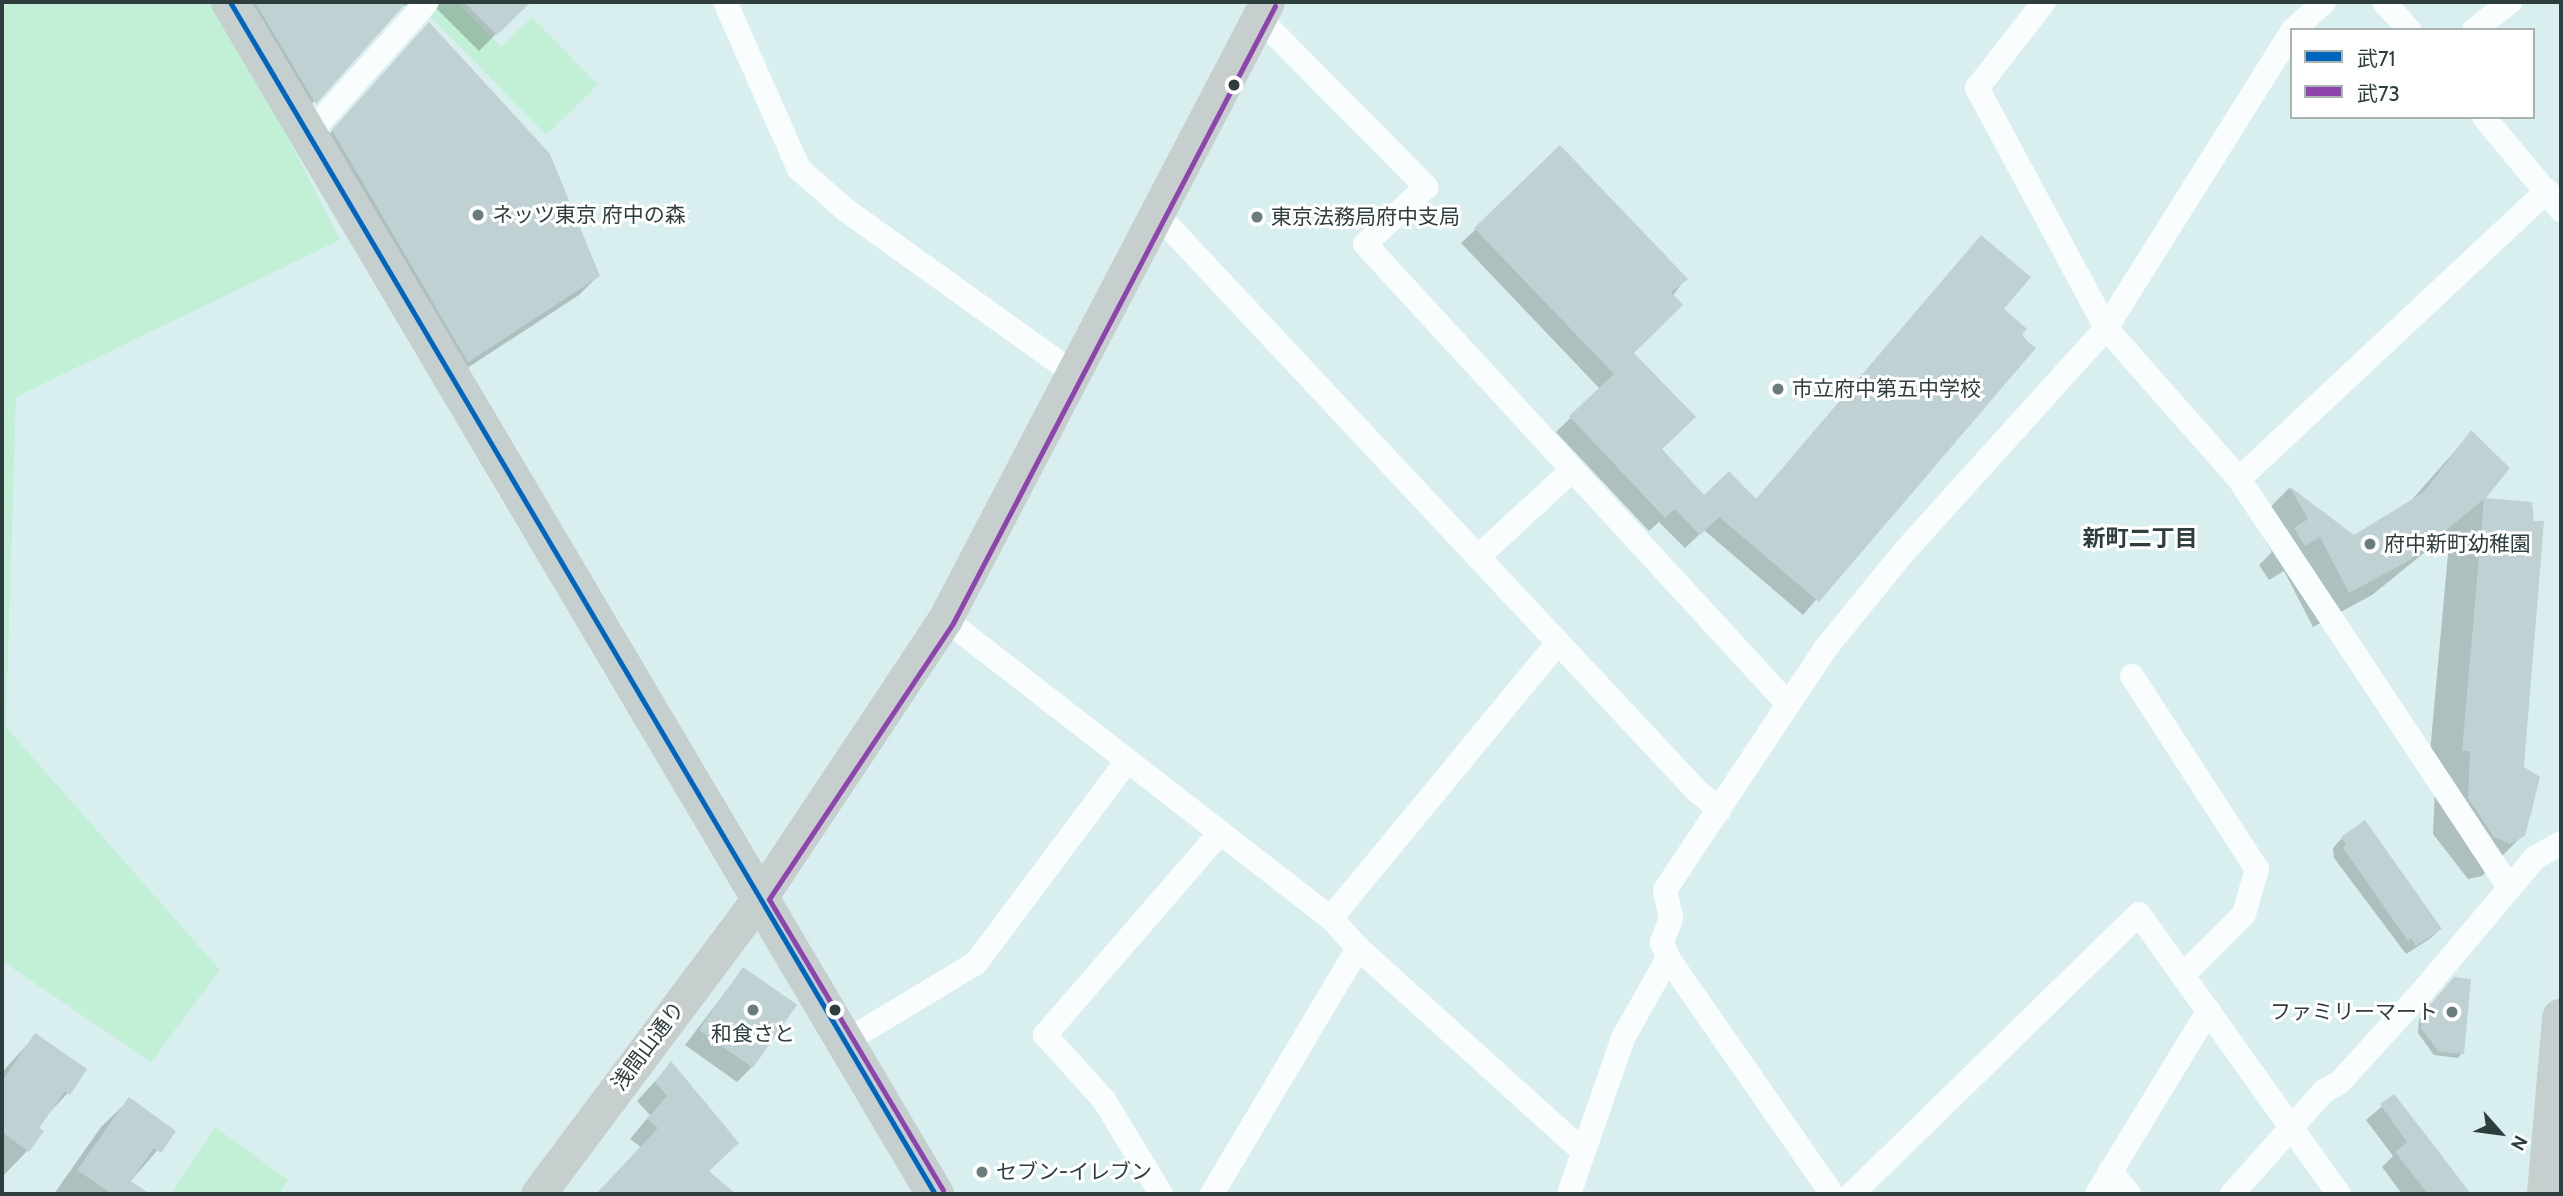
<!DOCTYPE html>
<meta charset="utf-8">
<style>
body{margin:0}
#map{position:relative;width:2563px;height:1196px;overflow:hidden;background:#d9efef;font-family:Cabin,"Noto Sans JP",sans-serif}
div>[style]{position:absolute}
.green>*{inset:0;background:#c2f0d6}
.shadow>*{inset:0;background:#0003}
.building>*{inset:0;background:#c0d1d3;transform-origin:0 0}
.street>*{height:24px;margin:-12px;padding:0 12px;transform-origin:12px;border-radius:12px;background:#f9fdfd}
.secondary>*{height:35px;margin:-17.5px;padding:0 17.5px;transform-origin:17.5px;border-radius:17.5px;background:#c6cfce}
.primary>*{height:38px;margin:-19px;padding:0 19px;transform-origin:19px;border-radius:19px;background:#c5cfce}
.bus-1>*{height:5px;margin:-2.5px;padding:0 2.5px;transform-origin:2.5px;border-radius:2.5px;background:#0065bd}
.bus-2>*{height:5px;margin:-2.5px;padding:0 2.5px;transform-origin:2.5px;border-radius:2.5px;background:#8e44ad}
.dots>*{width:19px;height:19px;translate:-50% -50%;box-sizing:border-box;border:4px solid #fff;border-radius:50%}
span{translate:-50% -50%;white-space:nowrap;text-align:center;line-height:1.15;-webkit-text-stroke:6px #fff;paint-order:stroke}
.poi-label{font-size:21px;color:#2e3e3e}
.left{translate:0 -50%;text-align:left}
.right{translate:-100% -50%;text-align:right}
.street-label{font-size:21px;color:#2e3e3e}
.neighbourhood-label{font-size:23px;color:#2e3e3e;font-weight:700}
.frame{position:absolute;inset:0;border:4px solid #2e3e3e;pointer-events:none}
.legend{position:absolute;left:2290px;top:28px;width:245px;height:91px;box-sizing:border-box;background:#fff;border:2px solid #abb2b2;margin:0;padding:9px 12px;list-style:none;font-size:21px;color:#2e3e3e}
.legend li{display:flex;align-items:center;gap:14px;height:35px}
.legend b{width:35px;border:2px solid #abb2b2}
.north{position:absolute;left:2465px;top:1098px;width:70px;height:70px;-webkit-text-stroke:5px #fff;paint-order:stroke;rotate:118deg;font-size:19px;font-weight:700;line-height:28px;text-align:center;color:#2e3e3e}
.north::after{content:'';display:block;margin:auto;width:24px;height:32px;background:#2e3e3e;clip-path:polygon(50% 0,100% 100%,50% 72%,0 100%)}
</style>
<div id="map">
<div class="green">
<i style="clip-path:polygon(2px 2px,219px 2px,340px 240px,16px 397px,6px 727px,220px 970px,151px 1062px,2px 961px)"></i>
<i style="clip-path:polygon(441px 2px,457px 2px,501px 47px,532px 17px,598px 85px,546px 135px,428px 14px)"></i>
<i style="clip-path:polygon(215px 1127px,288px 1180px,279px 1194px,171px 1194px)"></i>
</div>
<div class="shadow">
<i style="clip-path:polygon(226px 2px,413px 2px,399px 8px,298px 119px)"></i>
<i style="clip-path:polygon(430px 2px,517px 2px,522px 8px,479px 51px)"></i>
<i style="clip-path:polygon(410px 44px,598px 276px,579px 295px,449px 380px,314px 151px)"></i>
<i style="clip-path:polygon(1476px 229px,1685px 279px,1631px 353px,1660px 449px,1704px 497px,1755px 501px,1981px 237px,2001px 310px,2033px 348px,1803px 615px,1704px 530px,1685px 548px,1659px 522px,1649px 531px,1556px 432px,1600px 389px,1461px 243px)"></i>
<i style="clip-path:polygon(2471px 433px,2482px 499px,2530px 504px,2523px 768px,2538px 778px,2531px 814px,2523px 822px,2518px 840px,2482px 876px,2468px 879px,2433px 834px,2435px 786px,2427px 786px,2450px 532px,2372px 595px,2313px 627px,2284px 571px,2269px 580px,2259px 565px,2272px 552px,2255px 523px,2289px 488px,2354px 537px,2409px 503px)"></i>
<i style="clip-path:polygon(2342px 838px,2440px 929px,2431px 938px,2406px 954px,2334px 858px,2333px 848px)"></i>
<i style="clip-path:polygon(743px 969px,752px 1067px,737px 1082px,685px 1045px)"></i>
<i style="clip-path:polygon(2450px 984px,2462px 1053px,2458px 1058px,2434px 1055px,2418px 1033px,2419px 1020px)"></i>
<i style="clip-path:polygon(36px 1035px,68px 1093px,43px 1119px,28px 1150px,2px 1177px,2px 1072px)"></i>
<i style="clip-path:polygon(671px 1064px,707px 1172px,733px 1194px,599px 1194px,641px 1147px,630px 1139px,650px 1115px,637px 1101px)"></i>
<i style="clip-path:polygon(2394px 1096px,2469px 1194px,2402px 1194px,2382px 1167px,2393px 1156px,2366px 1120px)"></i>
<i style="clip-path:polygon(129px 1100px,174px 1131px,130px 1182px,135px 1186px,129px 1194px,54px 1194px,101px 1127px)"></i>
</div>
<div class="building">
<i style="clip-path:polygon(255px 2px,407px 2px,316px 104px)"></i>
<i style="clip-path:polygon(464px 2px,531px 2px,497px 35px)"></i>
<i style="clip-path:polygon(429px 22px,550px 154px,600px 276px,468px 362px,332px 130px)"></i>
<i style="clip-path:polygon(1560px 145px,1688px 279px,1671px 292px,1683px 305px,1634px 353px,1696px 417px,1662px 449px,1704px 495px,1729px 471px,1756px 499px,1981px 235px,2031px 277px,2004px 309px,2027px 329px,2021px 336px,2036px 348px,1819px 602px,1719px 517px,1700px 535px,1675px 509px,1665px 518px,1569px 416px,1614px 374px,1474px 228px)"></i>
<i style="clip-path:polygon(2471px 430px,2510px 468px,2486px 498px,2532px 502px,2534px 521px,2544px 521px,2524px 767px,2540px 777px,2525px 836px,2510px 844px,2494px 837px,2468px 798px,2470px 751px,2462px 751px,2484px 499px,2410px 560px,2349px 593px,2320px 537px,2305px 546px,2294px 528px,2308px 519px,2289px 486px,2354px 535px,2424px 492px)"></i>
<i style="clip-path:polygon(2365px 820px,2442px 929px,2416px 946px,2411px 938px,2408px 941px,2343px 848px,2346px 845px,2341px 837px)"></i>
<i style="left:743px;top:967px;width:66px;height:77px;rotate:35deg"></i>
<i style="clip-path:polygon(2454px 977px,2471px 979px,2464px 1054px,2439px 1052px,2421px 1028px,2423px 1013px)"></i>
<i style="clip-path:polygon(35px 1033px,87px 1069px,70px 1095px,65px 1091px,39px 1128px,44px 1131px,29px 1152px,2px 1132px,2px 1081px)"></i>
<i style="clip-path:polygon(671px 1061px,739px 1143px,709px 1171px,736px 1194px,596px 1194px,658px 1128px,647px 1119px,667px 1096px,655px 1082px)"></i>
<i style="clip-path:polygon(2394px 1094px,2429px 1139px,2471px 1194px,2428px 1194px,2395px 1152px,2407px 1142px,2380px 1104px)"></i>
<i style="clip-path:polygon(129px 1097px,176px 1131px,161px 1153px,154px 1148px,131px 1181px,150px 1194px,112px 1194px,77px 1170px)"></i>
</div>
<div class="street">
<i style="left:725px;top:2px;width:183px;rotate:66.1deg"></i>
<i style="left:799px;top:169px;width:64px;rotate:41.2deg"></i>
<i style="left:847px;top:211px;width:280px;rotate:35.6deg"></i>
<i style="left:2044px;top:2px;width:109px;rotate:127.9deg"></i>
<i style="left:1977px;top:88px;width:272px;rotate:61.7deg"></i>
<i style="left:2106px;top:328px;width:201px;rotate:48.6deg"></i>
<i style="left:2239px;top:479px;width:489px;rotate:56.5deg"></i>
<i style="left:2384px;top:2px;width:38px;rotate:48deg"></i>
<i style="left:1259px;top:18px;width:238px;rotate:45.3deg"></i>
<i style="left:1426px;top:187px;width:83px;rotate:136.9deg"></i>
<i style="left:1365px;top:244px;width:624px;rotate:47.4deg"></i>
<i style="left:2293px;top:30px;width:42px;rotate:-42.1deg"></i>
<i style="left:2474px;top:30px;width:46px;rotate:-37.9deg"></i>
<i style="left:2484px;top:117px;width:121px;rotate:50.4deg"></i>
<i style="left:306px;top:137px;width:181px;rotate:-48.1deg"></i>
<i style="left:1158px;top:215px;width:790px;rotate:46.9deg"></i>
<i style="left:1698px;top:792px;width:28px;rotate:39deg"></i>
<i style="left:2239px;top:479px;width:422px;rotate:-43.1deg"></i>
<i style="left:1479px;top:556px;width:125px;rotate:-42.7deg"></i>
<i style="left:945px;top:619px;width:488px;rotate:37.8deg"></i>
<i style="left:1331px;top:918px;width:40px;rotate:48deg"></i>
<i style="left:1358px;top:948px;width:303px;rotate:42.1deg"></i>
<i style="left:2132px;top:676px;width:230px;rotate:57.1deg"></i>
<i style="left:2257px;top:869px;width:47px;rotate:106.1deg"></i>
<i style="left:2244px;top:914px;width:86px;rotate:135deg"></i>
<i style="left:1331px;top:918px;width:357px;rotate:-50.5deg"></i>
<i style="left:845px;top:1042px;width:153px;rotate:-31.1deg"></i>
<i style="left:976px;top:963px;width:252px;rotate:-53.2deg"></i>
<i style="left:2110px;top:1171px;width:30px;rotate:50deg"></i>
<i style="left:1161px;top:1194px;width:110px;rotate:-121.2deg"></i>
<i style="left:1104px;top:1100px;width:88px;rotate:-132.2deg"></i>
<i style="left:1045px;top:1035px;width:267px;rotate:-49.1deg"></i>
<i style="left:1212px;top:1194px;width:286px;rotate:-59.3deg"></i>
<i style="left:1569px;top:1194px;width:165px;rotate:-70.9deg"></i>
<i style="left:1623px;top:1038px;width:92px;rotate:-60.6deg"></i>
<i style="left:1832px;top:1194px;width:287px;rotate:-124.8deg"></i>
<i style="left:1668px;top:958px;width:17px;rotate:-111deg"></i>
<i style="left:1662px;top:942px;width:26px;rotate:-69deg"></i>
<i style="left:1671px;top:918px;width:29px;rotate:-102deg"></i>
<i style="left:1665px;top:890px;width:289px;rotate:-56.4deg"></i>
<i style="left:1825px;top:649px;width:124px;rotate:-50.9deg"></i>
<i style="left:1903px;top:553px;width:303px;rotate:-47.9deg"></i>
<i style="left:2106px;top:328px;width:350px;rotate:-57.9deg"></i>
<i style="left:1852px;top:1194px;width:401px;rotate:-44.3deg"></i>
<i style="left:2139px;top:914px;width:344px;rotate:54.5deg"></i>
<i style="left:2097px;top:1194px;width:215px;rotate:-58.7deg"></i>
<i style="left:2232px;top:1194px;width:138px;rotate:-48.2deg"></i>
<i style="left:2324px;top:1091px;width:18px;rotate:-29deg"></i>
<i style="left:2340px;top:1082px;width:122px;rotate:-47.7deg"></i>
<i style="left:2422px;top:992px;width:175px;rotate:-49.9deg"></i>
<i style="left:2535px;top:858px;width:30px;rotate:-30deg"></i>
</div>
<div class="secondary">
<i style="left:538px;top:1194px;width:369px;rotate:-53.2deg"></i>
<i style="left:759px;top:899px;width:336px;rotate:-56.4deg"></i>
<i style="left:945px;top:619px;width:696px;rotate:-62.44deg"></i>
</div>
<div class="primary">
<i style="left:230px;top:2px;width:1385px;rotate:59.4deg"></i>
<i style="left:2546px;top:1194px;width:177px;rotate:-85.1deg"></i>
</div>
<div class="bus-1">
<i style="left:230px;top:2px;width:1385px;rotate:59.4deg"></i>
</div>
<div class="bus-2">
<i style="left:943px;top:1190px;width:339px;rotate:-120.9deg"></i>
<i style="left:769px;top:899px;width:332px;rotate:-56.3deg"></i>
<i style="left:953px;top:623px;width:696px;rotate:-62.44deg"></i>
</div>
<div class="dots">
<i style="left:1234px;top:85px;background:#2e3e3e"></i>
<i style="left:478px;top:215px;background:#6a7c7c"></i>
<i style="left:1257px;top:217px;background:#6a7c7c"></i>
<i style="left:1778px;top:389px;background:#6a7c7c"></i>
<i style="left:2370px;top:544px;background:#6a7c7c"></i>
<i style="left:753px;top:1010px;background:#6a7c7c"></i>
<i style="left:835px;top:1010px;background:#2e3e3e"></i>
<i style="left:2452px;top:1012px;background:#6a7c7c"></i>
<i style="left:982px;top:1172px;background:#6a7c7c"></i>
</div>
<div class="poi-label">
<span class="left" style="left:492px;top:215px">ネッツ東京 府中の森</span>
<span class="left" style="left:1271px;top:217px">東京法務局府中支局</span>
<span class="left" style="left:1792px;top:389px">市立府中第五中学校</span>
<span class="left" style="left:2384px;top:544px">府中新町幼稚園</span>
<span class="right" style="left:2438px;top:1012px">ファミリーマート</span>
<span style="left:753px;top:1034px">和食さと</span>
<span class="left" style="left:996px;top:1172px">セブン-イレブン</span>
</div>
<div class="street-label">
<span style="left:648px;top:1046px;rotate:-53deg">浅間山通り</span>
</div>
<div class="neighbourhood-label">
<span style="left:2140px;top:538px">新町二丁目</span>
</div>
<div class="frame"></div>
<ul class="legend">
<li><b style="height:9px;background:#0065bd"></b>武71</li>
<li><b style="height:9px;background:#8e44ad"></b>武73</li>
</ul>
<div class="north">N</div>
</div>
